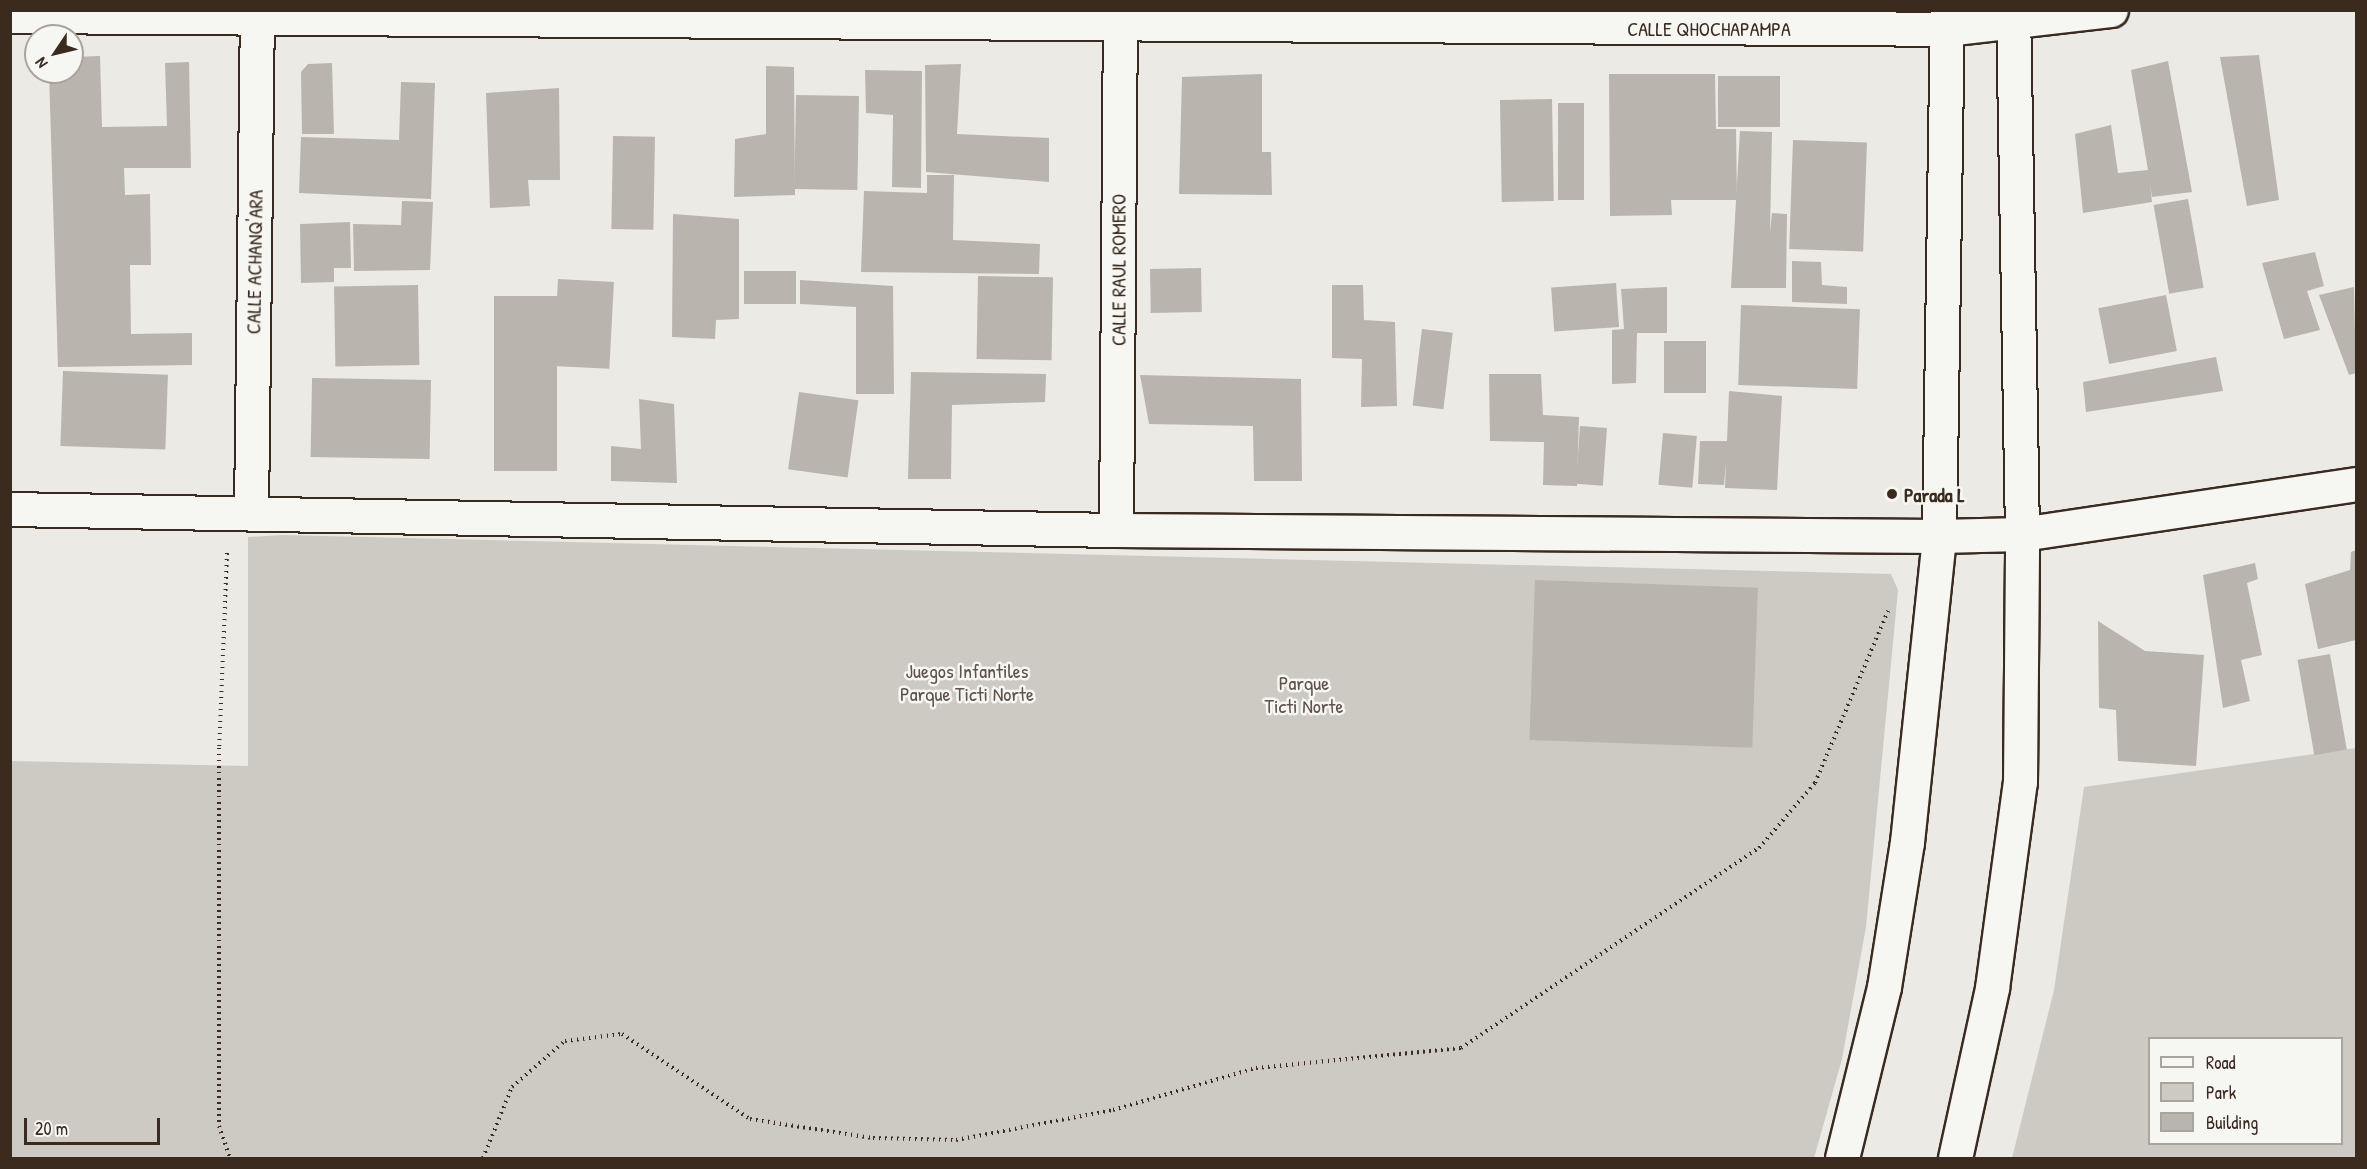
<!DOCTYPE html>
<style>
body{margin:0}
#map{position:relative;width:2367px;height:1169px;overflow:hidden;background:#ebeae5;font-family:"Patrick Hand",sans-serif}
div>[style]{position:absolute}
.green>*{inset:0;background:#cdcac4}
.building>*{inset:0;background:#bab4ae;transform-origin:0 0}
.path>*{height:4px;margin-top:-2px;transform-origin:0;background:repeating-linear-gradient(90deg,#3b2a1e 0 1.5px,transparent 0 6px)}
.roads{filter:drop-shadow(2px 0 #3b2a1e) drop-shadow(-2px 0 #3b2a1e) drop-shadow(0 2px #3b2a1e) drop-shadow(0 -2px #3b2a1e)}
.minor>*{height:33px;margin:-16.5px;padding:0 16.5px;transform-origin:16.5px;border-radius:16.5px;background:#f6f6f2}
.major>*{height:33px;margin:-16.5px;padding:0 16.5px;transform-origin:16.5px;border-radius:16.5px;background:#f6f6f2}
.dots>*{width:16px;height:16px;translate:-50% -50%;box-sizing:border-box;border:3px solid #f6f6f2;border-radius:50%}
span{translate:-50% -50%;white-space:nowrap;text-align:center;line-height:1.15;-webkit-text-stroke:5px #f6f6f2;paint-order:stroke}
.street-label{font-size:20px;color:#3b2a1e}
.poi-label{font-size:20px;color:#3b2a1e;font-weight:700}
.left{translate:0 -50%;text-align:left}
.park-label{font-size:20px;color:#605248}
.frame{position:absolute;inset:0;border:12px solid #3b2a1e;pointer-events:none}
.legend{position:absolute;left:2148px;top:1037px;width:195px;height:108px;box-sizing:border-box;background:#f6f6f2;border:2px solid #aba49d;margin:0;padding:8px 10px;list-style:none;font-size:18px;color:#3b2a1e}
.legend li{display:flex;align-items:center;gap:12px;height:30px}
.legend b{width:30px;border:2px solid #aba49d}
.north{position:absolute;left:24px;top:24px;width:60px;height:60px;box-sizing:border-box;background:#f6f6f2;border:2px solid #aba49d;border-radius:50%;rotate:235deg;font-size:16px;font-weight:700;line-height:24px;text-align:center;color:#3b2a1e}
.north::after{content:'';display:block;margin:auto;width:21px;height:27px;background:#3b2a1e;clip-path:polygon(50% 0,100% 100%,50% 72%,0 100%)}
.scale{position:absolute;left:24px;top:1118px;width:136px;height:27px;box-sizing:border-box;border:3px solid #3b2a1e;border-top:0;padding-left:8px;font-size:18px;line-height:21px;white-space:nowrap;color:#3b2a1e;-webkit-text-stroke:4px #f6f6f2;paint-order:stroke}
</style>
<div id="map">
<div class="green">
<i style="clip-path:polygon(282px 535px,1891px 574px,1898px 590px,1866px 927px,1842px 1059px,1814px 1158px,11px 1158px,11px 761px,248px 766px,248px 537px)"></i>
<i style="clip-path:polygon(evenodd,2356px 748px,2356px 1158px,2012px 1158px,2054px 990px,2084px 787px,2356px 748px,2150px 1038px,2342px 1038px,2342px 1144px,2150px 1144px,2150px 1038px)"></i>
</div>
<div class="building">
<i style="clip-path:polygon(2259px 55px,2279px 200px,2247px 206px,2220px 57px)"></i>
<i style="clip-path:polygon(100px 56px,102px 127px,167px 126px,165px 63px,189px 62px,191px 168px,124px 168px,125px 195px,150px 194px,151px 265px,130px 265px,131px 334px,192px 333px,192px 365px,58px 367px,49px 72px,72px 72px,72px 57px)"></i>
<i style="clip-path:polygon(2168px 61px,2192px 192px,2152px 197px,2150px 183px,2152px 202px,2083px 213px,2075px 134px,2111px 125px,2118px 173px,2148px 170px,2131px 70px)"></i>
<i style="clip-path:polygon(332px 63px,334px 134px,302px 134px,301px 72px,308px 64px)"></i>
<i style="clip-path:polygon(961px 64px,957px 134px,1049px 138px,1049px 182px,926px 172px,925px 65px)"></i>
<i style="clip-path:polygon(766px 66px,794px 67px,795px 195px,734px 197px,735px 139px,766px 134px)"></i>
<i style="clip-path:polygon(865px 70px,922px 71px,921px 188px,892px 187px,893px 115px,866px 113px)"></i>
<i style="clip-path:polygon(1262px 74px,1262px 152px,1271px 152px,1272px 195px,1179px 194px,1182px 77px)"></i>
<i style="clip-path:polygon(1609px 74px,1715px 74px,1716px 129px,1736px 129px,1737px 200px,1671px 200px,1672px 215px,1610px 216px)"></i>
<i style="left:1718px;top:76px;width:62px;height:51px"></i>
<i style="clip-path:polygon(401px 82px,435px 83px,431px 199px,299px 193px,301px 137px,399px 140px)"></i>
<i style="clip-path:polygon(559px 88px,560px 180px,528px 180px,530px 206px,490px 208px,486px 93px)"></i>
<i style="left:859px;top:96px;width:94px;height:63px;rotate:91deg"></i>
<i style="left:1552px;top:99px;width:102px;height:52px;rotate:89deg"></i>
<i style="left:1558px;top:103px;width:26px;height:97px"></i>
<i style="clip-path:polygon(1740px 131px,1772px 132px,1770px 232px,1772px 213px,1787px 214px,1786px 288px,1731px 288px)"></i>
<i style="left:613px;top:136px;width:42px;height:93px;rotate:1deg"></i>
<i style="left:1793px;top:140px;width:74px;height:109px;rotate:2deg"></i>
<i style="clip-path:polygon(927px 175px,954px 175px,953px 240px,1040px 244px,1039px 274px,861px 272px,864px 191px,927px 193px)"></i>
<i style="left:2188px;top:199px;width:90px;height:35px;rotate:80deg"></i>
<i style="clip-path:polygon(402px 201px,433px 202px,430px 270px,354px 271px,353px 224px,401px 225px)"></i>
<i style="clip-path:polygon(673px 214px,739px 219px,739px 319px,716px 320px,715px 339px,672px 337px)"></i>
<i style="clip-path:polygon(350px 222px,351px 268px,334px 268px,334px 282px,301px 283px,300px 224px)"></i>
<i style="clip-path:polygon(2315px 252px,2324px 286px,2307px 291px,2320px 330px,2284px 339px,2262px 263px)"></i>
<i style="clip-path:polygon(1792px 261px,1821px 262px,1822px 285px,1847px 287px,1847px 304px,1792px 302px)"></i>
<i style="left:1201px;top:268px;width:44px;height:51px;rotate:89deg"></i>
<i style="left:744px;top:271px;width:52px;height:33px"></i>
<i style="left:978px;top:276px;width:75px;height:83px;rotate:1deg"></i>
<i style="left:558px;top:279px;width:56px;height:87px;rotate:3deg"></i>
<i style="clip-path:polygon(800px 280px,893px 286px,894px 394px,856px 394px,856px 307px,800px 304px)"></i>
<i style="left:1616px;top:283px;width:44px;height:65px;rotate:86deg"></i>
<i style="left:418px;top:285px;width:80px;height:84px;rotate:89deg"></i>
<i style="clip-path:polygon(1332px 285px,1363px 285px,1364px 320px,1395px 322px,1397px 406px,1361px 407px,1362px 359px,1332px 358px)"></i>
<i style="clip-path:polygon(1667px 287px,1667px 333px,1637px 333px,1636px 383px,1612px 384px,1612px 330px,1624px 329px,1621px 289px)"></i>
<i style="clip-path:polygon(2354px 287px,2356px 373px,2349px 375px,2319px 295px)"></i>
<i style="left:2166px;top:295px;width:57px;height:69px;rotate:79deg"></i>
<i style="left:494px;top:296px;width:63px;height:175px"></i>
<i style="left:1741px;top:305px;width:119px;height:80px;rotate:2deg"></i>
<i style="left:1422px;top:329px;width:31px;height:77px;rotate:7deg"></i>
<i style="left:1664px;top:341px;width:42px;height:52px"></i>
<i style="clip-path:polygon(2216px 357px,2223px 391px,2086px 412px,2083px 382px)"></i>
<i style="left:63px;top:371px;width:105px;height:75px;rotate:2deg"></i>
<i style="clip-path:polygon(911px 372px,1046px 374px,1045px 402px,952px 405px,951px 479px,908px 479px)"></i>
<i style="clip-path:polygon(1489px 374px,1541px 374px,1543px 415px,1579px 417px,1577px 486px,1543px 485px,1544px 442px,1490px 441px)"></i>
<i style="clip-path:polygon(1140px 375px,1301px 379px,1302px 481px,1254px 481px,1253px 426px,1149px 424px)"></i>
<i style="left:431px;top:380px;width:79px;height:119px;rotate:91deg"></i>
<i style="clip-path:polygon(1729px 391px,1782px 396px,1777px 490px,1725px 488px,1726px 462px,1724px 485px,1698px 484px,1700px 441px,1727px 441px)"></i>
<i style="left:799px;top:392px;width:60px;height:78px;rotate:8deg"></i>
<i style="clip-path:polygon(639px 399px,674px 404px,677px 483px,611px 481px,611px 446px,641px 449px)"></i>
<i style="left:1580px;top:426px;width:27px;height:58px;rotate:4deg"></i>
<i style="left:1663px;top:433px;width:34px;height:52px;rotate:5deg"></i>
<i style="clip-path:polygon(2356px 550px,2356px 640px,2318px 649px,2305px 584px,2350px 570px,2351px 552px)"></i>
<i style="clip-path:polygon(2255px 563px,2258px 579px,2247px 583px,2262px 655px,2241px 660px,2250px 701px,2223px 708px,2203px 575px)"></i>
<i style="left:1535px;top:580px;width:223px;height:160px;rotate:2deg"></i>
<i style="clip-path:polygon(2098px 621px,2145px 651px,2204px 655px,2196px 766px,2118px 761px,2116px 710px,2099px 708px)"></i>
<i style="left:2330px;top:654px;width:97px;height:33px;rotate:80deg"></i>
</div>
<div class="path">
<i style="left:227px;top:553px;width:195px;rotate:92.3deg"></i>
<i style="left:219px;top:748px;width:378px;rotate:90deg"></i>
<i style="left:219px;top:1126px;width:34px;rotate:71deg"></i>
<i style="left:483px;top:1158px;width:77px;rotate:-67.8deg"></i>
<i style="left:512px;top:1087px;width:70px;rotate:-41deg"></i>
<i style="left:565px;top:1041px;width:57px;rotate:-7deg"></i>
<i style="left:622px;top:1034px;width:154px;rotate:33.6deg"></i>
<i style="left:750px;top:1119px;width:124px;rotate:8.8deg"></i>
<i style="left:873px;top:1138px;width:83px;rotate:1.4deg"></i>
<i style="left:956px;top:1140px;width:160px;rotate:-10.8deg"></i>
<i style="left:1113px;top:1110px;width:149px;rotate:-16.4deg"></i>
<i style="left:1256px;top:1068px;width:206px;rotate:-5.6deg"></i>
<i style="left:1461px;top:1048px;width:359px;rotate:-33.9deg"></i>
<i style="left:1759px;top:848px;width:86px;rotate:-49.3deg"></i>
<i style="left:1815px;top:783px;width:187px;rotate:-67deg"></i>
</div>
<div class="roads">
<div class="minor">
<i style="left:10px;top:16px;width:1937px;rotate:0.38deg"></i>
<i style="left:1947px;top:29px;width:165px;rotate:-6.6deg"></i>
<i style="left:10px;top:509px;width:1106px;rotate:1.09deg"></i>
<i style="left:1116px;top:530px;width:823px;rotate:0.42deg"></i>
<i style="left:251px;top:513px;width:503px;rotate:-89.32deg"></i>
<i style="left:1116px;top:530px;width:520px;rotate:-89.56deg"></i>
</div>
<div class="major">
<i style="left:1939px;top:536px;width:83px;rotate:-1.4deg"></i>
<i style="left:2022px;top:534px;width:338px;rotate:-8.5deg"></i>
<i style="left:1842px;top:1158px;width:176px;rotate:-76.2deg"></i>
<i style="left:1884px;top:987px;width:147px;rotate:-81deg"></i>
<i style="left:1907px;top:842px;width:308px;rotate:-84deg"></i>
<i style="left:1939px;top:536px;width:526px;rotate:-89.13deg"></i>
<i style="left:1955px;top:1158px;width:174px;rotate:-77.7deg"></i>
<i style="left:1992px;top:988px;width:208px;rotate:-82.3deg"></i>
<i style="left:2020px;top:782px;width:248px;rotate:-89.5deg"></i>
<i style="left:2022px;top:534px;width:524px;rotate:-90.98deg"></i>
</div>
</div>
<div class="dots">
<i style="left:1892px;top:494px;background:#3b2a1e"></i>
</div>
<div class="street-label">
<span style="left:1709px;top:28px">CALLE QHOCHAPAMPA</span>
<span style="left:254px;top:262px;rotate:-89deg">CALLE ACHANQ'ARA</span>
<span style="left:1118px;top:270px;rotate:-90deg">CALLE RAUL ROMERO</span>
</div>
<div class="poi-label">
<span class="left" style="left:1904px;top:494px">Parada L</span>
</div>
<div class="park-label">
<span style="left:967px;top:682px">Juegos Infantiles<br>Parque Ticti Norte</span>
<span style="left:1304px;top:694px">Parque<br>Ticti Norte</span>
</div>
<div class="frame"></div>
<ul class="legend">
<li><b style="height:8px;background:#f6f6f2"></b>Road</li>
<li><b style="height:16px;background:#cdcac4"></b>Park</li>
<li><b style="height:16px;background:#bab4ae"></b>Building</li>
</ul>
<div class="north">N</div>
<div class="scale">20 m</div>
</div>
